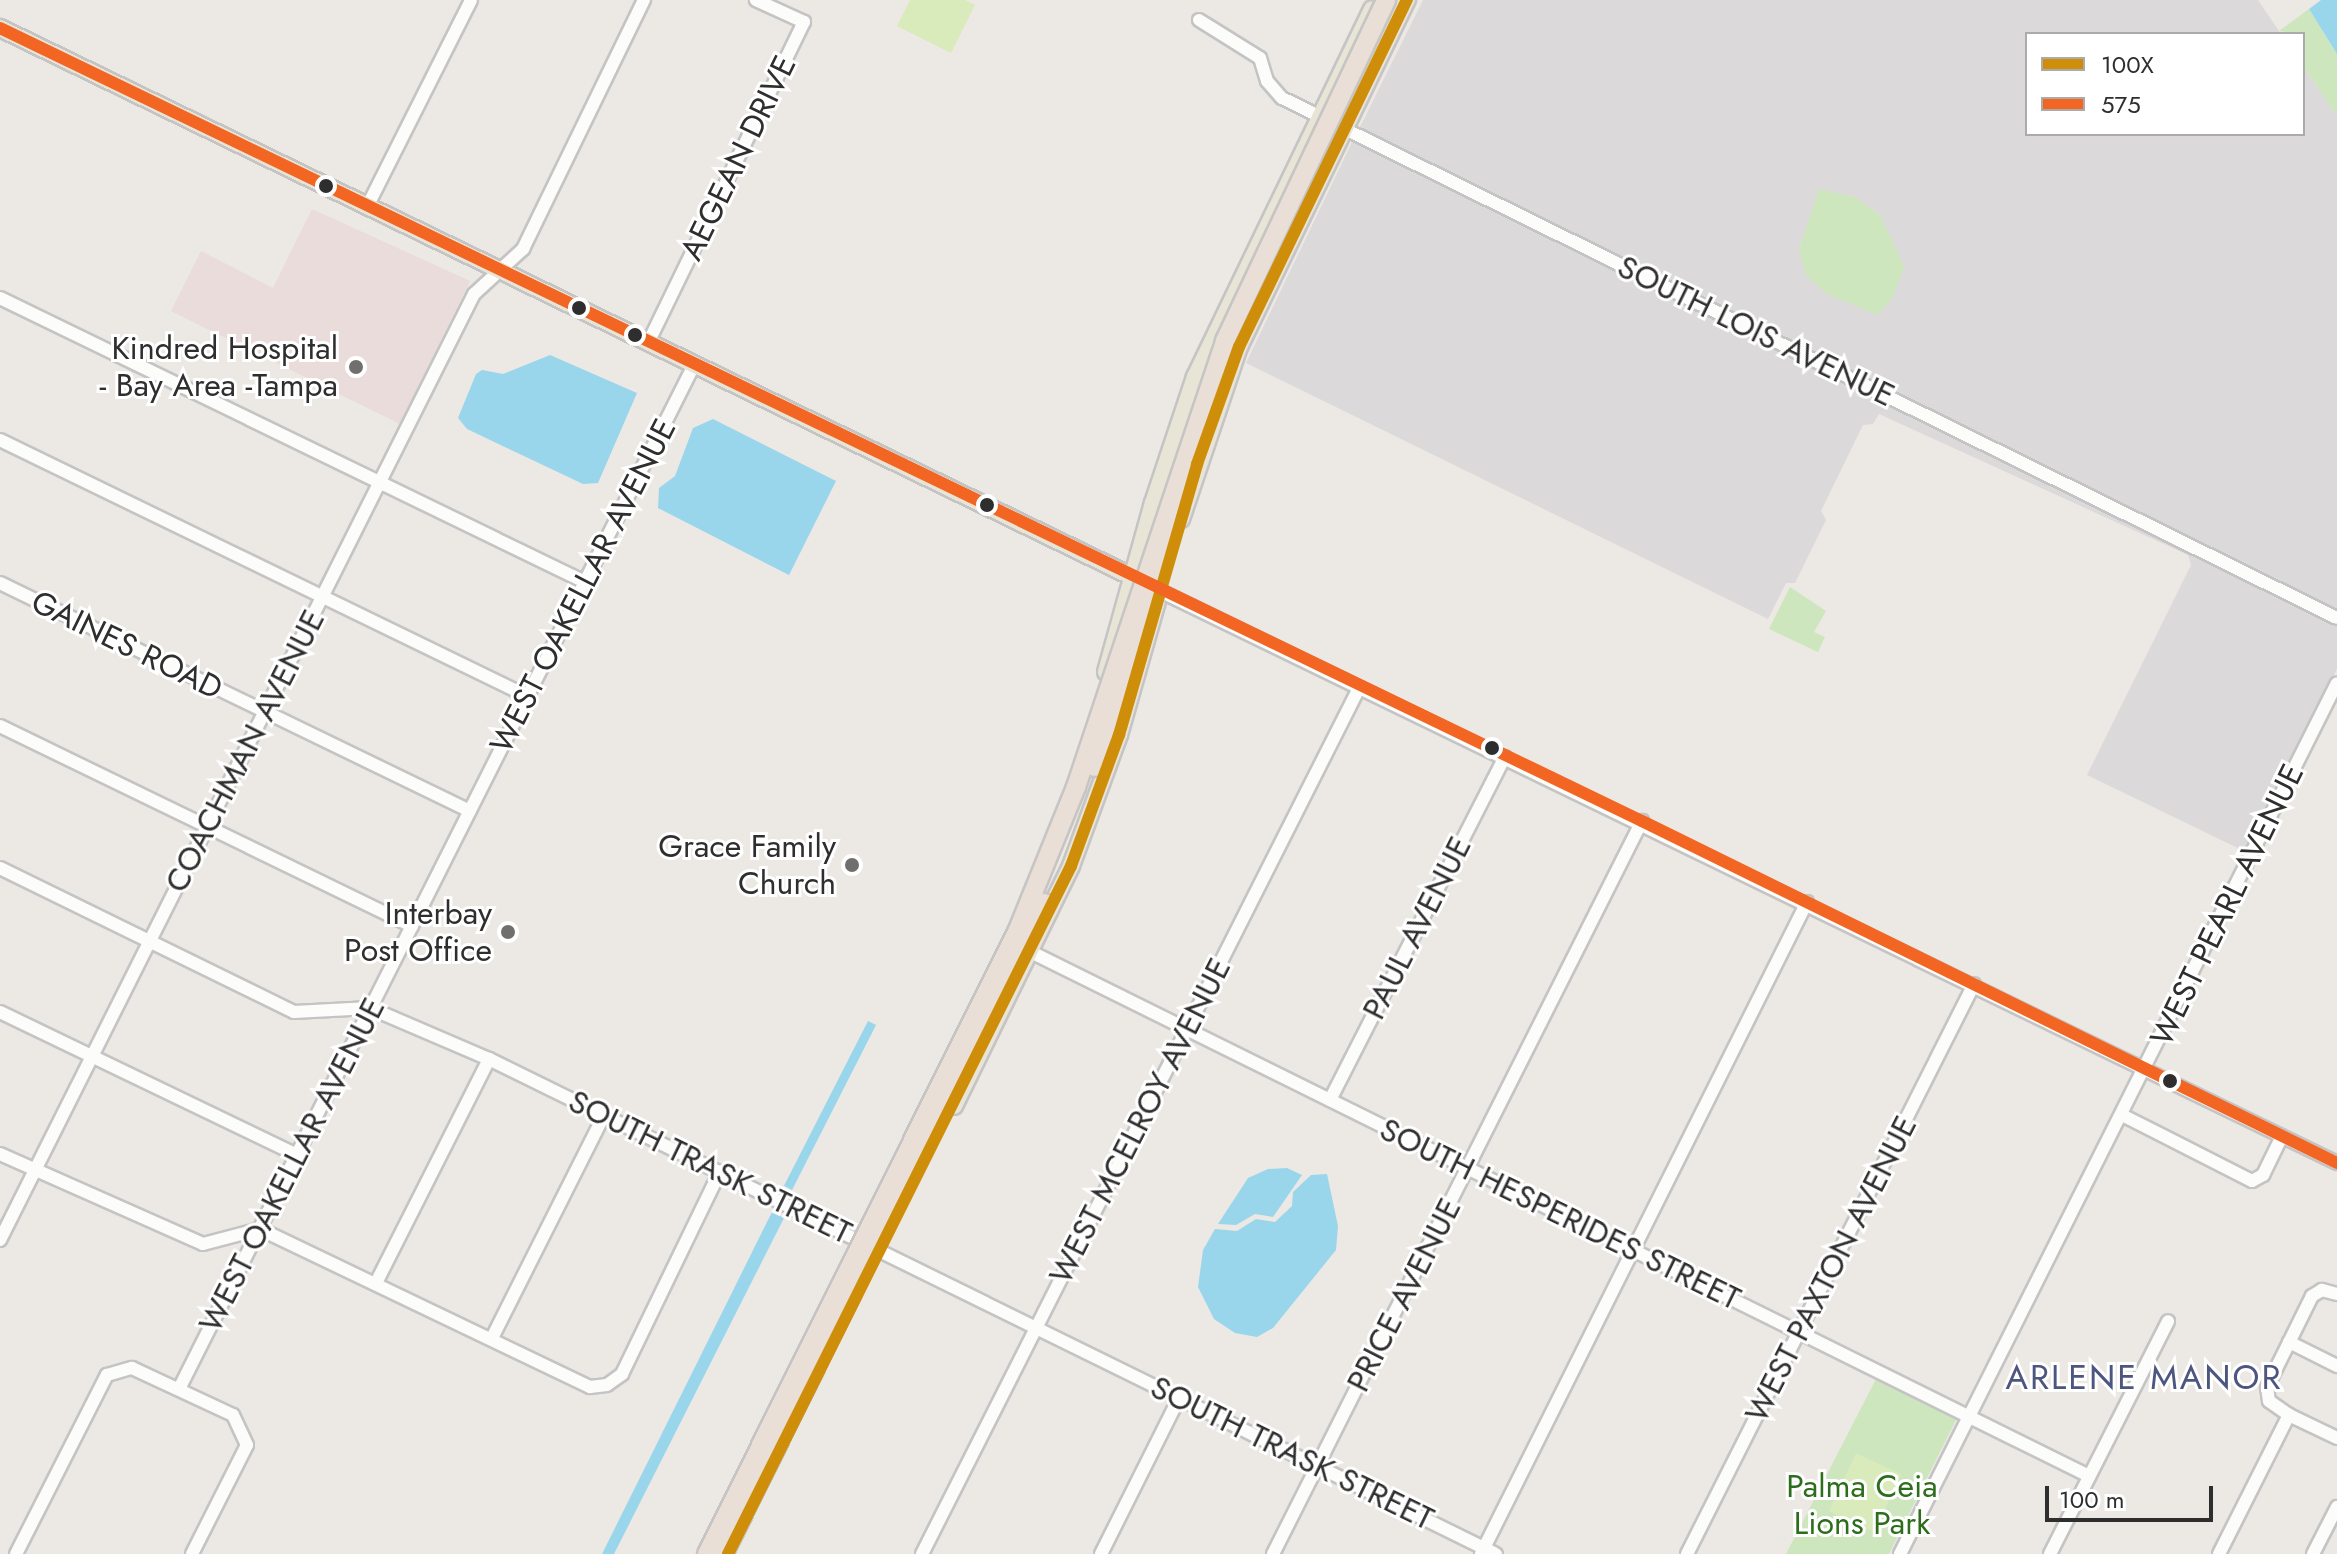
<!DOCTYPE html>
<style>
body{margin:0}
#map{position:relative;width:2337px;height:1554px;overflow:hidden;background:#ece8e4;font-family:Jost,sans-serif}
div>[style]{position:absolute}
.industrial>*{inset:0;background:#dcd9db}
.medical>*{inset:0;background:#e9dcdb}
.green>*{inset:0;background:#cee6be}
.pitch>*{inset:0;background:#d9eabb;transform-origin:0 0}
.water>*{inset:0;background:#99d6ec;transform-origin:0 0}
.roads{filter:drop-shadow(2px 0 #c5c4c5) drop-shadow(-2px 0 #c5c4c5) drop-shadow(0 2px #c5c4c5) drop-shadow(0 -2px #c5c4c5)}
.minor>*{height:12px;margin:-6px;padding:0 6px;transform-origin:6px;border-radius:6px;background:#fcfcfb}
.major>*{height:16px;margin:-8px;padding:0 8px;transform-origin:8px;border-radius:8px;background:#e8e4d6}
.bridges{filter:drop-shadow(2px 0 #c6c5c4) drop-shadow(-2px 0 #c6c5c4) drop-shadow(0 2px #c6c5c4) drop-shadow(0 -2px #c6c5c4)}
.highway-bridge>*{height:18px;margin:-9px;padding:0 9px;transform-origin:9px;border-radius:9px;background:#eadfd6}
.bus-1>*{height:12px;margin:-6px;padding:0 6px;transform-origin:6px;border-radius:6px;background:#cf8e09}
.bus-2>*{height:12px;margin:-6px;padding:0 6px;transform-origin:6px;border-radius:6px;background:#f26522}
.dots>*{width:22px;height:22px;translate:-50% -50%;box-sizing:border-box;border:4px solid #fff;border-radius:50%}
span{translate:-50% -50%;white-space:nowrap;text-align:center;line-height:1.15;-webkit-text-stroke:6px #fff;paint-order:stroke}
.street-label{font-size:32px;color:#2e2e2e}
.poi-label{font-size:32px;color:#2e2e2e}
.right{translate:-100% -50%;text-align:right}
.park-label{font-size:32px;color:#2c6e1b}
.neighbourhood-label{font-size:34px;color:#4d5680;letter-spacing:2px}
.legend{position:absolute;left:2025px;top:32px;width:280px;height:104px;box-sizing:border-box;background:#fff;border:2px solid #ababab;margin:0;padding:10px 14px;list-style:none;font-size:24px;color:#2e2e2e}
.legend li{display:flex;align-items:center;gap:16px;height:40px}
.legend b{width:40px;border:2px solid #ababab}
.scale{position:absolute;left:2045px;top:1486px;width:168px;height:36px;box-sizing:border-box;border:4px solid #2e2e2e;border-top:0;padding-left:10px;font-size:24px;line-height:28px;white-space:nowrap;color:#2e2e2e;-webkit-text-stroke:6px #fff;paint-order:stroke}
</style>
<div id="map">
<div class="industrial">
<i style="clip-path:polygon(evenodd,1423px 0,2258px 0,2281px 34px,2027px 34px,2027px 134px,2303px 134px,2303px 66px,2337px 116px,2337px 611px,1359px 129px,1423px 0,1819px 190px,1855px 197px,1880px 215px,1904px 267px,1799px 249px,1819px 190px)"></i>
<i style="clip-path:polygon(1353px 140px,2337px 624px,2337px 669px,2246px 852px,2087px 775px,2191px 565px,2188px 555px,1879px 414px,1873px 424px,1863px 425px,1821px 511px,1826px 520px,1795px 583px,1786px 583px,1768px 619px,1246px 363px)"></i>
</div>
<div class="medical">
<i style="clip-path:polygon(312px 209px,470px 281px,400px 424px,171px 311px,201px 251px,273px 288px)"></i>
</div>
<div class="green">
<i style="clip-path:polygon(2309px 9px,2337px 54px,2337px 116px,2303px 66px,2303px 34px,2279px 31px)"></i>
<i style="clip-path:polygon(1819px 189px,1855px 197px,1880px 215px,1892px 240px,1904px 267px,1893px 297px,1878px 315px,1827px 294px,1806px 275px,1799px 249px)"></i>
<i style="clip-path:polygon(1790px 587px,1826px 611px,1814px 632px,1825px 637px,1818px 652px,1769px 629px)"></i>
<i style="clip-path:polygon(1877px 1377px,1957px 1418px,1889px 1554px,1786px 1554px)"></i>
</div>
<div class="pitch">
<i style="clip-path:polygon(910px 0,965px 0,975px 5px,951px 53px,897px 26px)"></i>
<i style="left:1856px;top:1453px;width:50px;height:64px;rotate:25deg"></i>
</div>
<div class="water">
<i style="clip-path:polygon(2321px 0,2337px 0,2337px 54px,2309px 9px)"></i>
<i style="clip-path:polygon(550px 355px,637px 393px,598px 483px,583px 484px,467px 429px,458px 418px,476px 374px,482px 370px,503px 374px)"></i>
<i style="clip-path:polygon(713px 419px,836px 481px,789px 575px,658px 508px,659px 488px,675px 476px,693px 428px)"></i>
<i style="left:868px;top:1021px;width:9px;height:185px;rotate:27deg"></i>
<i style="clip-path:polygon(1287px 1168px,1302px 1175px,1273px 1217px,1255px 1214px,1236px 1225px,1218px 1224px,1248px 1178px,1268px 1169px)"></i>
<i style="clip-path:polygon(1327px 1174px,1338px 1226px,1336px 1250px,1273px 1328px,1257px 1337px,1235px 1333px,1214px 1319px,1198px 1287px,1203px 1250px,1215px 1229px,1237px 1231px,1256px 1219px,1275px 1222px,1292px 1206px,1293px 1192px,1311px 1175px)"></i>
<i style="clip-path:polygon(772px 1212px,784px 1218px,614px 1554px,602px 1554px)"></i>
</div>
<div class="roads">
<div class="minor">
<i style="left:1199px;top:20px;width:72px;rotate:31.9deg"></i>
<i style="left:1260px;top:58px;width:24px;rotate:73deg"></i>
<i style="left:1267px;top:81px;width:23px;rotate:49deg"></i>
<i style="left:1282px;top:98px;width:1176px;rotate:26.24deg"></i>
<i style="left:368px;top:205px;width:229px;rotate:-63.3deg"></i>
<i style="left:0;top:298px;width:650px;rotate:25.9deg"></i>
<i style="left:649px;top:341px;width:355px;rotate:-64.1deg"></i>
<i style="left:804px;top:22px;width:53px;rotate:-155.4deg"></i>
<i style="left:0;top:440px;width:586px;rotate:25.91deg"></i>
<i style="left:0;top:583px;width:522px;rotate:25.88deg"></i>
<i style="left:1160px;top:591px;width:1309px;rotate:25.92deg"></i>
<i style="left:0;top:726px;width:458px;rotate:25.9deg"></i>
<i style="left:0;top:868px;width:327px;rotate:26.1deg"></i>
<i style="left:294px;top:1012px;width:76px;rotate:-3deg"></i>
<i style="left:370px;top:1008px;width:129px;rotate:23.2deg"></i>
<i style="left:489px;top:1059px;width:1122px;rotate:26.18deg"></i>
<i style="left:1031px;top:952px;width:1181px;rotate:26.35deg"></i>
<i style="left:0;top:1012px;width:330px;rotate:25.7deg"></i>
<i style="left:1330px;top:1100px;width:385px;rotate:-63deg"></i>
<i style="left:2122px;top:1115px;width:146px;rotate:26.9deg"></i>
<i style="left:2252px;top:1181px;width:13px;rotate:-29deg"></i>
<i style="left:2263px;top:1175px;width:43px;rotate:-64deg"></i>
<i style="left:0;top:1154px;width:222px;rotate:23.9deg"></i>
<i style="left:203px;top:1244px;width:59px;rotate:-14.7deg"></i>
<i style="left:260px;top:1229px;width:366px;rotate:25.6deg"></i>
<i style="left:590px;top:1387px;width:17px;rotate:-7deg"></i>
<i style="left:607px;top:1385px;width:19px;rotate:-36deg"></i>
<i style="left:622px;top:1374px;width:225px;rotate:-64.2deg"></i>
<i style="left:0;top:1240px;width:1058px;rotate:-63.39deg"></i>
<i style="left:474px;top:294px;width:67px;rotate:-42.6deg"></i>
<i style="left:523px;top:249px;width:277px;rotate:-64.1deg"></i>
<i style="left:377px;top:1281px;width:249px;rotate:-63.2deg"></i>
<i style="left:2337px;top:1294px;width:16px;rotate:-165deg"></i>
<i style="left:2322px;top:1290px;width:12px;rotate:149deg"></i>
<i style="left:2312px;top:1296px;width:102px;rotate:116.3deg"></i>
<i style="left:2267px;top:1387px;width:14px;rotate:82deg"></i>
<i style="left:2269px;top:1401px;width:24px;rotate:35deg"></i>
<i style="left:2289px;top:1415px;width:53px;rotate:25.6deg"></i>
<i style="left:492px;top:1338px;width:250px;rotate:-63.3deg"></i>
<i style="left:2289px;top:1342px;width:54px;rotate:26.6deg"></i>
<i style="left:179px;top:1389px;width:1148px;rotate:-63.3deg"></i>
<i style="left:16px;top:1554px;width:201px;rotate:-63.1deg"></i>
<i style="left:107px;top:1375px;width:26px;rotate:-16deg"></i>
<i style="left:132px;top:1368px;width:111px;rotate:25deg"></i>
<i style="left:233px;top:1415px;width:33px;rotate:65deg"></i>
<i style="left:247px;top:1445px;width:122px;rotate:116.8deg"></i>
<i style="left:922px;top:1554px;width:970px;rotate:-63.22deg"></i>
<i style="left:1101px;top:1554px;width:174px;rotate:-63.4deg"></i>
<i style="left:1273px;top:1554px;width:821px;rotate:-63.28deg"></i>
<i style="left:1481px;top:1554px;width:729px;rotate:-63.43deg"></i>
<i style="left:1687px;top:1554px;width:638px;rotate:-63.27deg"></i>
<i style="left:1900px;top:1554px;width:974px;rotate:-63.36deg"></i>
<i style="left:2050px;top:1554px;width:261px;rotate:-63.1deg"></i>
<i style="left:2219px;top:1554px;width:156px;rotate:-63.3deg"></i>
<i style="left:2313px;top:1554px;width:53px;rotate:-62.9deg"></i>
</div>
<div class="major">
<i style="left:0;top:28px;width:1268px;rotate:25.86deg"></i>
<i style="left:1181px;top:519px;width:182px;rotate:-71.4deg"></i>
<i style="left:1239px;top:347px;width:386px;rotate:-64.2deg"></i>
<i style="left:1106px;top:672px;width:175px;rotate:-74.5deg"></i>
<i style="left:1153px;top:503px;width:133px;rotate:-71.6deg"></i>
<i style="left:1195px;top:377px;width:408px;rotate:-64.3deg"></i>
<i style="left:954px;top:1106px;width:267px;rotate:-64deg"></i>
<i style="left:1071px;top:866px;width:140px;rotate:-69.9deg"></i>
<i style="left:1119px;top:735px;width:138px;rotate:-74.1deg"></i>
</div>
</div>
<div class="bridges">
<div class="highway-bridge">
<i style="left:1095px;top:767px;width:274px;rotate:-72deg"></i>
<i style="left:707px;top:1554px;width:697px;rotate:-63.51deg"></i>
<i style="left:1018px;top:930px;width:154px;rotate:-67.9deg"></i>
<i style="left:1076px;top:787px;width:470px;rotate:-71.5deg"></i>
<i style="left:1225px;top:341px;width:377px;rotate:-64.7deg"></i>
<i style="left:723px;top:1554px;width:726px;rotate:-63.75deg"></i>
</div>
</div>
<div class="bus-1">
<i style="left:728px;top:1554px;width:769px;rotate:-63.5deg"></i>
<i style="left:1071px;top:866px;width:140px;rotate:-69.9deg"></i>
<i style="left:1119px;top:735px;width:282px;rotate:-73.9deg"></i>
<i style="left:1197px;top:464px;width:124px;rotate:-70.3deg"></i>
<i style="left:1239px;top:347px;width:386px;rotate:-64.2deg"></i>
</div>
<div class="bus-2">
<i style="left:0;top:28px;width:1823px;rotate:25.78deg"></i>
<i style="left:1642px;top:821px;width:775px;rotate:26.2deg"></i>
</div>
<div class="dots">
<i style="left:326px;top:186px;background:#2e2e2e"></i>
<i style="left:579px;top:308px;background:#2e2e2e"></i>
<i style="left:635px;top:335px;background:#2e2e2e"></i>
<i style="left:356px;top:367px;background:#706f6e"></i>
<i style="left:987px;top:505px;background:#2e2e2e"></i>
<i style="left:1492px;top:748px;background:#2e2e2e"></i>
<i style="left:852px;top:865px;background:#706f6e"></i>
<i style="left:508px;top:932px;background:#706f6e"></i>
<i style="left:2170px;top:1081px;background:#2e2e2e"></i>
</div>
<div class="street-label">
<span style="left:738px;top:158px;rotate:-64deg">AEGEAN DRIVE</span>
<span style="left:1756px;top:331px;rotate:26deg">SOUTH LOIS AVENUE</span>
<span style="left:583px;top:586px;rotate:-63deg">WEST OAKELLAR AVENUE</span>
<span style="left:127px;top:645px;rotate:26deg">GAINES ROAD</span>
<span style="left:245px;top:751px;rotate:-63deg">COACHMAN AVENUE</span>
<span style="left:2227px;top:905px;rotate:-64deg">WEST PEARL AVENUE</span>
<span style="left:1417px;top:928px;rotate:-63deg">PAUL AVENUE</span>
<span style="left:1140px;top:1121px;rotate:-63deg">WEST MCELROY AVENUE</span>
<span style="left:292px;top:1165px;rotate:-63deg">WEST OAKELLAR AVENUE</span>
<span style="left:710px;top:1167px;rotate:26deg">SOUTH TRASK STREET</span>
<span style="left:1560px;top:1214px;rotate:26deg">SOUTH HESPERIDES STREET</span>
<span style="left:1831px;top:1269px;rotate:-63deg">WEST PAXTON AVENUE</span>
<span style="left:1404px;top:1295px;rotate:-63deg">PRICE AVENUE</span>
<span style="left:1292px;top:1453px;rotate:26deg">SOUTH TRASK STREET</span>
</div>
<div class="poi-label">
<span class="right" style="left:338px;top:367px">Kindred Hospital<br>- Bay Area -Tampa</span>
<span class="right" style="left:836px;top:865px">Grace Family<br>Church</span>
<span class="right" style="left:492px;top:932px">Interbay<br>Post Office</span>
</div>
<div class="park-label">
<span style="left:1862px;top:1505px">Palma Ceia<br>Lions Park</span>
</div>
<div class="neighbourhood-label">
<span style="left:2144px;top:1378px">ARLENE MANOR</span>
</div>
<ul class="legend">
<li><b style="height:10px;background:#cf8e09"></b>100X</li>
<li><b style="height:10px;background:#f26522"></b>575</li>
</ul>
<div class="scale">100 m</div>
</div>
